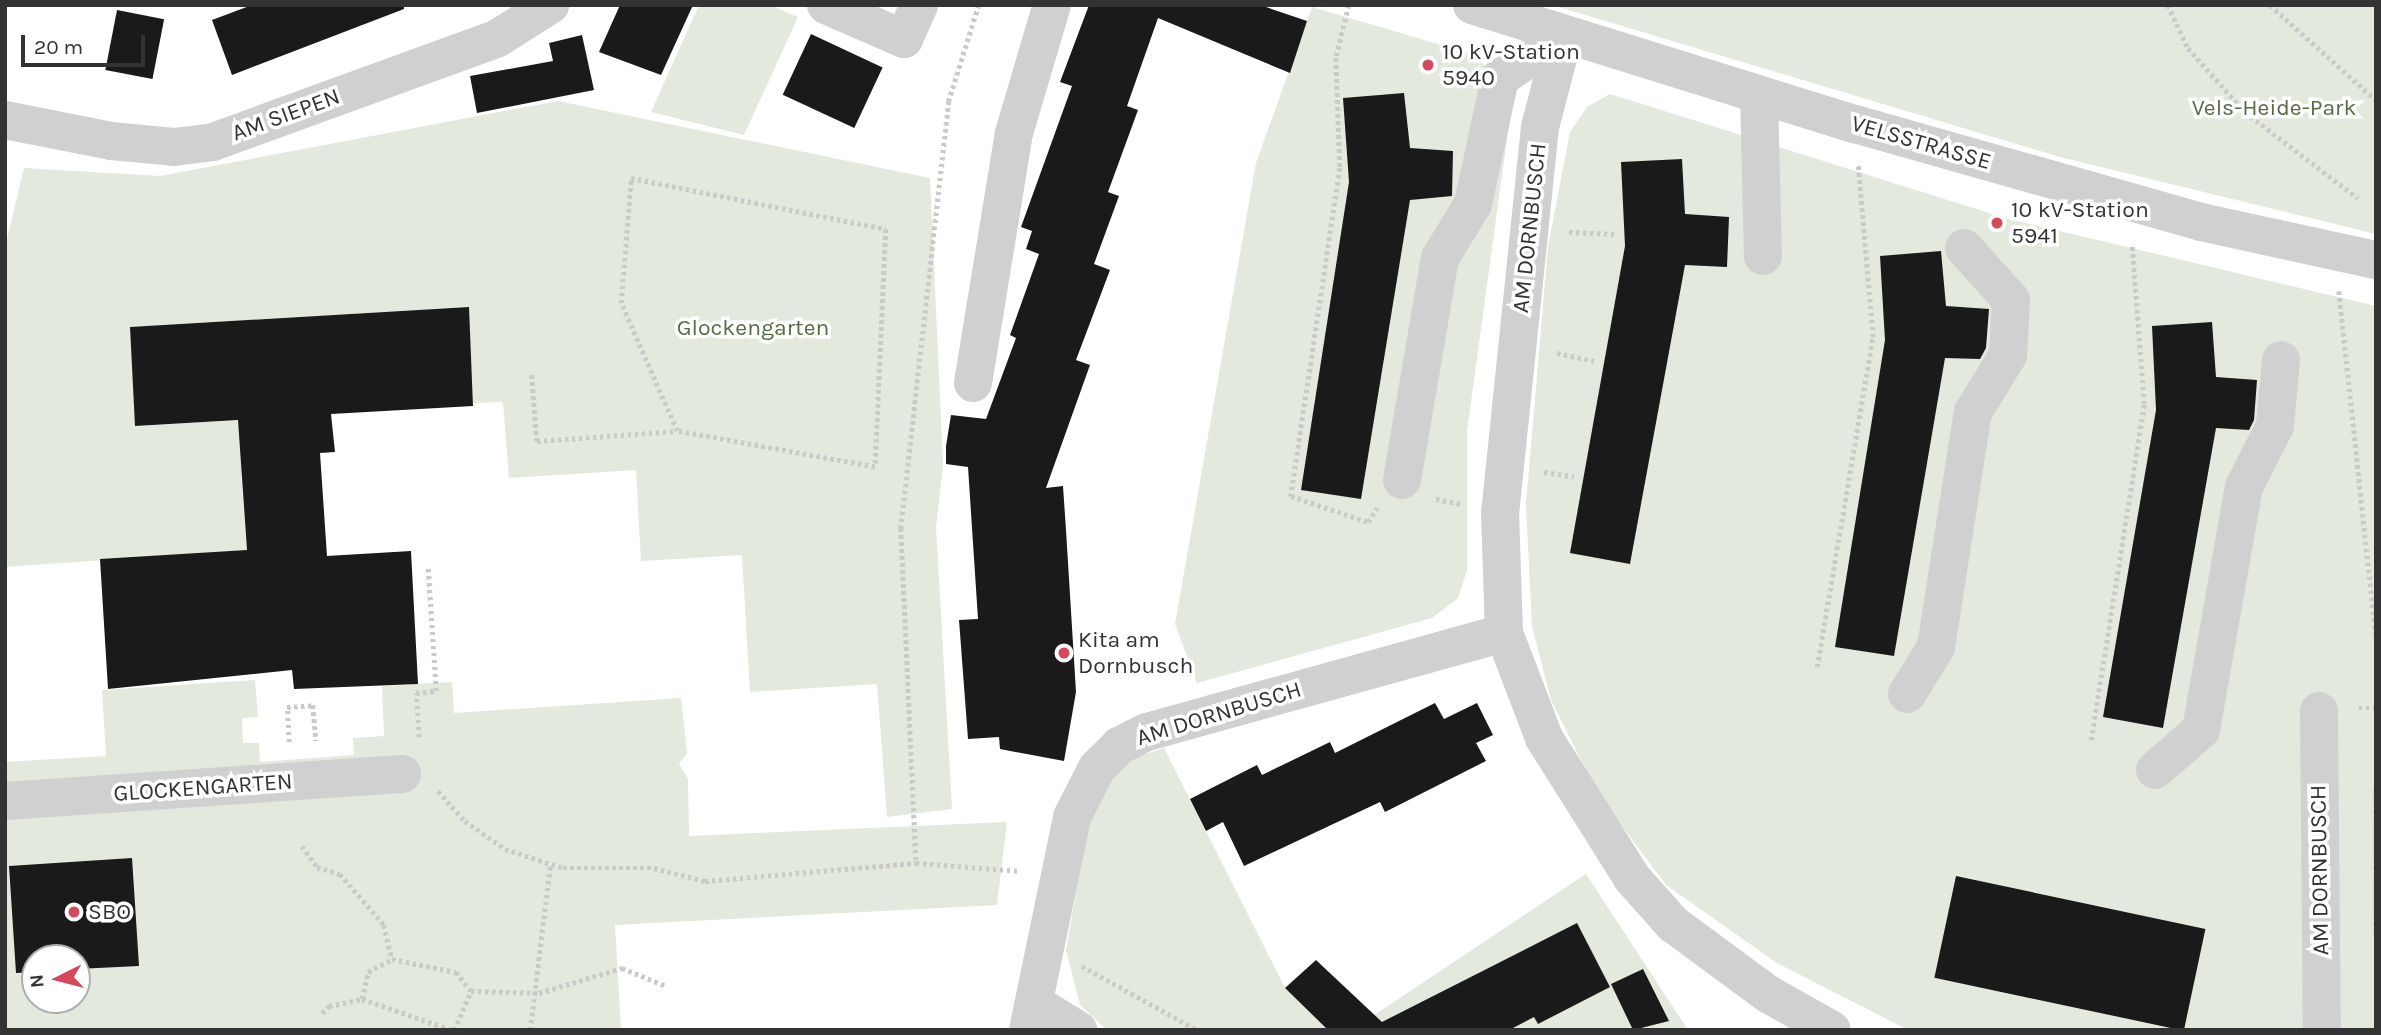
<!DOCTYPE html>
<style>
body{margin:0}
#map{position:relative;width:2381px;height:1035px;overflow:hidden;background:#fff;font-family:Karla,sans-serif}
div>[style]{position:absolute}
.green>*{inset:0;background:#e3e9dd}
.building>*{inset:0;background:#1a1a1a;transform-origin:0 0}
.path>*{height:4.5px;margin-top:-2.25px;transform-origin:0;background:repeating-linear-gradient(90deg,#cacaca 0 3.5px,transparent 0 7px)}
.minor>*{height:38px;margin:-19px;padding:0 19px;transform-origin:19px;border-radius:19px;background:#d0d0d0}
.dots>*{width:19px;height:19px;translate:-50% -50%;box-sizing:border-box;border:4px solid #fff;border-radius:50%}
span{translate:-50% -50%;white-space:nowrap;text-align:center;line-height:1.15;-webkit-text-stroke:7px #fff;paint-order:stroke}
.poi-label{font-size:23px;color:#333}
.left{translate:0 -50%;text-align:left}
.park-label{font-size:23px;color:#596b43}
.street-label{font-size:23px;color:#333}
.frame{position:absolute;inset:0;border:7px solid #333;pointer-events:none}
.north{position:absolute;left:21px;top:944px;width:70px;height:70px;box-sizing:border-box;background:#fff;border:2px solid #adadad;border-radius:50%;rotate:264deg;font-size:19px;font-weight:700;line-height:28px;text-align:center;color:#333}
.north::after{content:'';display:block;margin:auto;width:24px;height:32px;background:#d6495d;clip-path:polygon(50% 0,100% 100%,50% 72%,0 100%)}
.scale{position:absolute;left:21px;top:35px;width:124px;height:32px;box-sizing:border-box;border:4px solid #333;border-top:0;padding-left:9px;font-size:21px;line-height:24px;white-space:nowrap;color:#333;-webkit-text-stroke:5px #fff;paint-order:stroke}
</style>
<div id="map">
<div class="green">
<i style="clip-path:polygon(699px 5px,770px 5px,798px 17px,744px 135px,651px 112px)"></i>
<i style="clip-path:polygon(1552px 5px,2376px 5px,2376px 234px,2060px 157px)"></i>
<i style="clip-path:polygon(1312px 7px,1475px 55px,1500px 83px,1509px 124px,1467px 431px,1467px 570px,1458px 598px,1432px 618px,1197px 683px,1175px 624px,1256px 163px)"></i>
<i style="clip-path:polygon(1610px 94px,2005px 218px,2376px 306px,2376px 1030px,1908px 1030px,1777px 963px,1666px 885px,1598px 794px,1551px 700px,1532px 626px,1526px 504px,1548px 247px,1570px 132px,1587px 107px)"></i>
<i style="clip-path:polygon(558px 101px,930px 178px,943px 465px,936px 527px,952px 809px,887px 817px,877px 684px,750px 692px,742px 555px,641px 561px,636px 470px,509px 478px,503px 402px,473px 403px,468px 307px,130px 327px,136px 426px,278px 418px,241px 474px,247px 550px,5px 567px,5px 248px,24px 168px,160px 176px)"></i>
<i style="clip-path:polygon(evenodd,255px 680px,258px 717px,242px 718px,243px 743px,259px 743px,260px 762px,354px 755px,353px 738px,384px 736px,382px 686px,452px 682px,454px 713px,681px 698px,687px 753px,679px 764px,688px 779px,689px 836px,1007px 822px,997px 905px,615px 925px,621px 1030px,5px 1030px,5px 762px,106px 756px,102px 690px,255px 680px,35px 958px,77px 958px,77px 1000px,35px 1000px,35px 958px)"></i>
<i style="clip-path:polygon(1164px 748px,1285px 988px,1328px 1030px,1107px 1030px,1080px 1005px,1066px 950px,1089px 819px,1106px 784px,1130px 759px)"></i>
<i style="clip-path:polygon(1586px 874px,1688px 1030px,1352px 1030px)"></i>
</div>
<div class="building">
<i style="clip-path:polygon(252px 5px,404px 5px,404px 9px,232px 75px,212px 20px)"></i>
<i style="clip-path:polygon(620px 5px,693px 5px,661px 75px,599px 52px)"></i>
<i style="clip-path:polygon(1089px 5px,1260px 5px,1307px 21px,1290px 73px,1158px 18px,1127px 106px,1138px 110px,1108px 192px,1119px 196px,1094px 264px,1110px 270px,1076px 360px,1090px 365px,1046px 488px,1063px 486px,1066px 530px,1076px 692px,1064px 761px,1000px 749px,999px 737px,968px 739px,959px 620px,978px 619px,968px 467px,946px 464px,946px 446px,951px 415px,986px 419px,1016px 338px,1010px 335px,1039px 254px,1026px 249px,1032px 231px,1021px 227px,1072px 86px,1060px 82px)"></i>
<i style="left:117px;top:10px;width:48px;height:61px;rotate:11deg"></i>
<i style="left:811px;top:34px;width:79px;height:67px;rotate:25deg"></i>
<i style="clip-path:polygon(582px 35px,594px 90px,477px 113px,470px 76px,553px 61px,549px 43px)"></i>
<i style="clip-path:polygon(1404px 93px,1410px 148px,1453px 151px,1452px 196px,1410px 200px,1361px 499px,1301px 490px,1349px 182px,1343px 98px)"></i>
<i style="clip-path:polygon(1682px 159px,1685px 214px,1729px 217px,1727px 267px,1685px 265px,1630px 564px,1570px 553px,1625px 246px,1621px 162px)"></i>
<i style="clip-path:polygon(1941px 251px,1946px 306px,1989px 309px,1986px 348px,1980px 359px,1945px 358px,1894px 656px,1835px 647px,1885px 340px,1880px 256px)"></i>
<i style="clip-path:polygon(469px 307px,473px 406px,331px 414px,335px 452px,320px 453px,327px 556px,411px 551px,418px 684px,294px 689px,292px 670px,108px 689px,100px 559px,247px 550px,238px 420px,135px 426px,130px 327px)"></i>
<i style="clip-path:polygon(2212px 322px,2216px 377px,2257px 380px,2254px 420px,2249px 430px,2216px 428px,2163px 728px,2103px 717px,2156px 410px,2152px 326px)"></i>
<i style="clip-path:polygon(1435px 703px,1444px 719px,1477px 703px,1493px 735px,1476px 743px,1486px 761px,1385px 812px,1380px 802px,1244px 866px,1223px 822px,1206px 831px,1190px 799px,1257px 765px,1262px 775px,1330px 742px,1335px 753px)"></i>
<i style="clip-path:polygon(132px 858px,139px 966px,77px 969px,77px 958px,35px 958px,35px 972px,16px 973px,9px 866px)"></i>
<i style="left:1956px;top:876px;width:255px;height:104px;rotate:12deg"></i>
<i style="clip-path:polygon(1577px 923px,1610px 987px,1538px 1024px,1534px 1017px,1509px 1030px,1328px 1030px,1285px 988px,1316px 960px,1382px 1022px)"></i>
<i style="clip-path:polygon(1643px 969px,1669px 1021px,1633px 1030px,1611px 984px)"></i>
</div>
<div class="path">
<i style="left:979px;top:5px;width:101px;rotate:107.4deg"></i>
<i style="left:949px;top:101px;width:430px;rotate:96.4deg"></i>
<i style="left:901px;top:528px;width:335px;rotate:87.4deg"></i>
<i style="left:916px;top:863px;width:105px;rotate:4.4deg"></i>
<i style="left:1349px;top:5px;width:55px;rotate:103.8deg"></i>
<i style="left:1336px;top:58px;width:110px;rotate:87.9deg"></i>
<i style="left:1340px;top:168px;width:332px;rotate:98.5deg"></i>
<i style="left:1291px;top:496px;width:81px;rotate:18.7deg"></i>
<i style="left:1368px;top:522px;width:17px;rotate:-57deg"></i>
<i style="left:2168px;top:5px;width:47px;rotate:65.1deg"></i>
<i style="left:2188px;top:48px;width:86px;rotate:48.3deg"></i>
<i style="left:2245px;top:112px;width:142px;rotate:37.3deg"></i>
<i style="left:2270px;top:5px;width:142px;rotate:41.9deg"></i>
<i style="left:1569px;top:232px;width:45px;rotate:2.5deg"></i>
<i style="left:2339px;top:291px;width:346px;rotate:83.9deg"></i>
<i style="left:1557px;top:353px;width:38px;rotate:12deg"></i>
<i style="left:532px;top:375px;width:66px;rotate:85.7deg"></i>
<i style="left:537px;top:441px;width:140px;rotate:-4.1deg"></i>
<i style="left:677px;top:431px;width:140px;rotate:-113.6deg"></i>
<i style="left:621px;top:303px;width:125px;rotate:-85.4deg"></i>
<i style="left:631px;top:178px;width:260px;rotate:11.3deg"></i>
<i style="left:886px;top:229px;width:238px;rotate:92.6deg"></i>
<i style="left:875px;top:467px;width:201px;rotate:-169.7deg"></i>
<i style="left:1544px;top:472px;width:30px;rotate:8deg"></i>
<i style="left:1436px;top:499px;width:25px;rotate:11deg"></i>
<i style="left:1817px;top:667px;width:335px;rotate:-80.4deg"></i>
<i style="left:1873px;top:337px;width:173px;rotate:-95deg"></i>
<i style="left:2359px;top:708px;width:17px"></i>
<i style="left:419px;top:737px;width:44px;rotate:-93.9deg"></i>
<i style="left:416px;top:693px;width:20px;rotate:-6deg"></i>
<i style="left:436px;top:691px;width:125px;rotate:-93.7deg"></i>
<i style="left:2091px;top:740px;width:340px;rotate:-81deg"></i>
<i style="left:2144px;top:404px;width:160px;rotate:-94.3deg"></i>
<i style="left:289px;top:742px;width:35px;rotate:-93deg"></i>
<i style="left:287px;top:707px;width:26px;rotate:-4deg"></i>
<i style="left:313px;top:705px;width:36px;rotate:85deg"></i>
<i style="left:2376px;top:789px;width:144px;rotate:90deg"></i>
<i style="left:438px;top:791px;width:40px;rotate:48deg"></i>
<i style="left:465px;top:821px;width:49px;rotate:35deg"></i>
<i style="left:505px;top:849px;width:61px;rotate:18.1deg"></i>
<i style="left:563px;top:868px;width:91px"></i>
<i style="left:654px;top:868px;width:53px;rotate:14.3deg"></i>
<i style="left:705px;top:881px;width:212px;rotate:-4.9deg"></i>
<i style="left:302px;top:846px;width:26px;rotate:54deg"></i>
<i style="left:317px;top:867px;width:24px;rotate:17deg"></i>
<i style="left:340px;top:874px;width:67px;rotate:49.2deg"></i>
<i style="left:384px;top:925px;width:35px;rotate:77deg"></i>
<i style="left:392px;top:959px;width:65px;rotate:11.5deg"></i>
<i style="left:456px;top:972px;width:24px;rotate:52deg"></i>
<i style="left:471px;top:991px;width:68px;rotate:1.7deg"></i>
<i style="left:539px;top:993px;width:87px;rotate:-16.8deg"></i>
<i style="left:622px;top:968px;width:48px;rotate:22.2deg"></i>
<i style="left:1082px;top:966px;width:132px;rotate:29.1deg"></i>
<i style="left:362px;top:999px;width:28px;rotate:-77deg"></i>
<i style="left:368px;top:972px;width:27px;rotate:-28deg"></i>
<i style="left:322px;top:1013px;width:10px;rotate:-45deg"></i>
<i style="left:329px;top:1006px;width:34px;rotate:-12deg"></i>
<i style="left:362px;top:999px;width:95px;rotate:19deg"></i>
<i style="left:454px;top:1030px;width:43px;rotate:-66.4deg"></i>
<i style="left:530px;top:1030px;width:165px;rotate:-83deg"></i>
</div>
<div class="minor">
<i style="left:826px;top:5px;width:85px;rotate:23.6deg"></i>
<i style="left:904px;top:39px;width:37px;rotate:-66deg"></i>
<i style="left:1472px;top:5px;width:401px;rotate:17.3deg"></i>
<i style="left:1855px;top:124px;width:360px;rotate:15.8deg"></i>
<i style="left:2201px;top:222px;width:179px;rotate:12.3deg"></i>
<i style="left:1564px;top:35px;width:95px;rotate:104.6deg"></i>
<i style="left:1540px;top:127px;width:387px;rotate:95.9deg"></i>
<i style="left:1500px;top:512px;width:121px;rotate:88.1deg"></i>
<i style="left:1504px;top:633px;width:112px;rotate:69.1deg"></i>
<i style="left:1544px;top:738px;width:165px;rotate:57.8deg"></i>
<i style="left:1632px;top:878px;width:62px;rotate:48.3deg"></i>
<i style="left:1673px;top:924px;width:118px;rotate:36.4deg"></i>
<i style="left:1768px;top:994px;width:73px;rotate:29.4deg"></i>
<i style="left:1759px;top:95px;width:161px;rotate:88.6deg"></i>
<i style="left:5px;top:120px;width:108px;rotate:11.2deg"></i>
<i style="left:111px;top:141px;width:63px;rotate:5.4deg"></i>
<i style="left:174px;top:147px;width:39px;rotate:-7deg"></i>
<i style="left:213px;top:142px;width:303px;rotate:-20deg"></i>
<i style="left:498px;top:38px;width:62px;rotate:-32.4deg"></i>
<i style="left:973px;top:383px;width:253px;rotate:-80.7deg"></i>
<i style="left:1014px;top:133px;width:134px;rotate:-73.5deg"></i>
<i style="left:1402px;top:480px;width:225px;rotate:-80.3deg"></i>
<i style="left:1440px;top:258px;width:63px;rotate:-58.6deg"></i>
<i style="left:1473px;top:204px;width:129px;rotate:-77.9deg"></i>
<i style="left:1500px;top:78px;width:77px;rotate:-33.9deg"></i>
<i style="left:1907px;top:694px;width:55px;rotate:-58.3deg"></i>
<i style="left:1936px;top:647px;width:238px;rotate:-81.1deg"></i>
<i style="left:1973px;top:412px;width:67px;rotate:-58.4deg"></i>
<i style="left:2008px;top:355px;width:55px;rotate:-86.9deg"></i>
<i style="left:2011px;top:300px;width:70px;rotate:-132.1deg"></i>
<i style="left:2319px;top:711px;width:319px;rotate:89.5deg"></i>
<i style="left:2155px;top:770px;width:61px;rotate:-41deg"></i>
<i style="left:2201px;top:730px;width:247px;rotate:-80deg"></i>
<i style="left:2244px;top:487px;width:68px;rotate:-63.1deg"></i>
<i style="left:2275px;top:426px;width:66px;rotate:-84.8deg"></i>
<i style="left:5px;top:801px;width:398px;rotate:-3.9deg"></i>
<i style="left:1034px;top:1003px;width:52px;rotate:31.5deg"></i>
<i style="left:1028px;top:1030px;width:217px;rotate:-78.3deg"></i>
<i style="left:1072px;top:817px;width:55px;rotate:-63deg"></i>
<i style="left:1097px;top:768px;width:31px;rotate:-45deg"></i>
<i style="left:1119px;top:746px;width:31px;rotate:-27deg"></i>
<i style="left:1147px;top:732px;width:370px;rotate:-15.5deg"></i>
</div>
<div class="dots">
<i style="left:1428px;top:65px;background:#d6495d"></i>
<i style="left:1997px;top:223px;background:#d6495d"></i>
<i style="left:1064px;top:653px;background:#d6495d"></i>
<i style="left:74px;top:912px;background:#d6495d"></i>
</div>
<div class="poi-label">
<span class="left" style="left:1442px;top:65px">10 kV-Station<br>5940</span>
<span class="left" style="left:2011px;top:223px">10 kV-Station<br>5941</span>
<span class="left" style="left:1078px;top:653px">Kita am<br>Dornbusch</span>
<span class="left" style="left:88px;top:912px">SBO</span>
</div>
<div class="park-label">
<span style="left:2274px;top:108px">Vels-Heide-Park</span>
<span style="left:753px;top:328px">Glockengarten</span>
</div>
<div class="street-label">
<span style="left:286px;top:115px;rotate:-20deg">AM SIEPEN</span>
<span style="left:1921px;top:143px;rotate:16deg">VELSSTRASSE</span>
<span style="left:1530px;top:228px;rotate:-84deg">AM DORNBUSCH</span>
<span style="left:1219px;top:714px;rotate:-17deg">AM DORNBUSCH</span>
<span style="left:203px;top:788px;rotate:-4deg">GLOCKENGARTEN</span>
<span style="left:2320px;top:870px;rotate:-91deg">AM DORNBUSCH</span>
</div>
<div class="frame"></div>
<div class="north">N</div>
<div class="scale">20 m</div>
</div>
